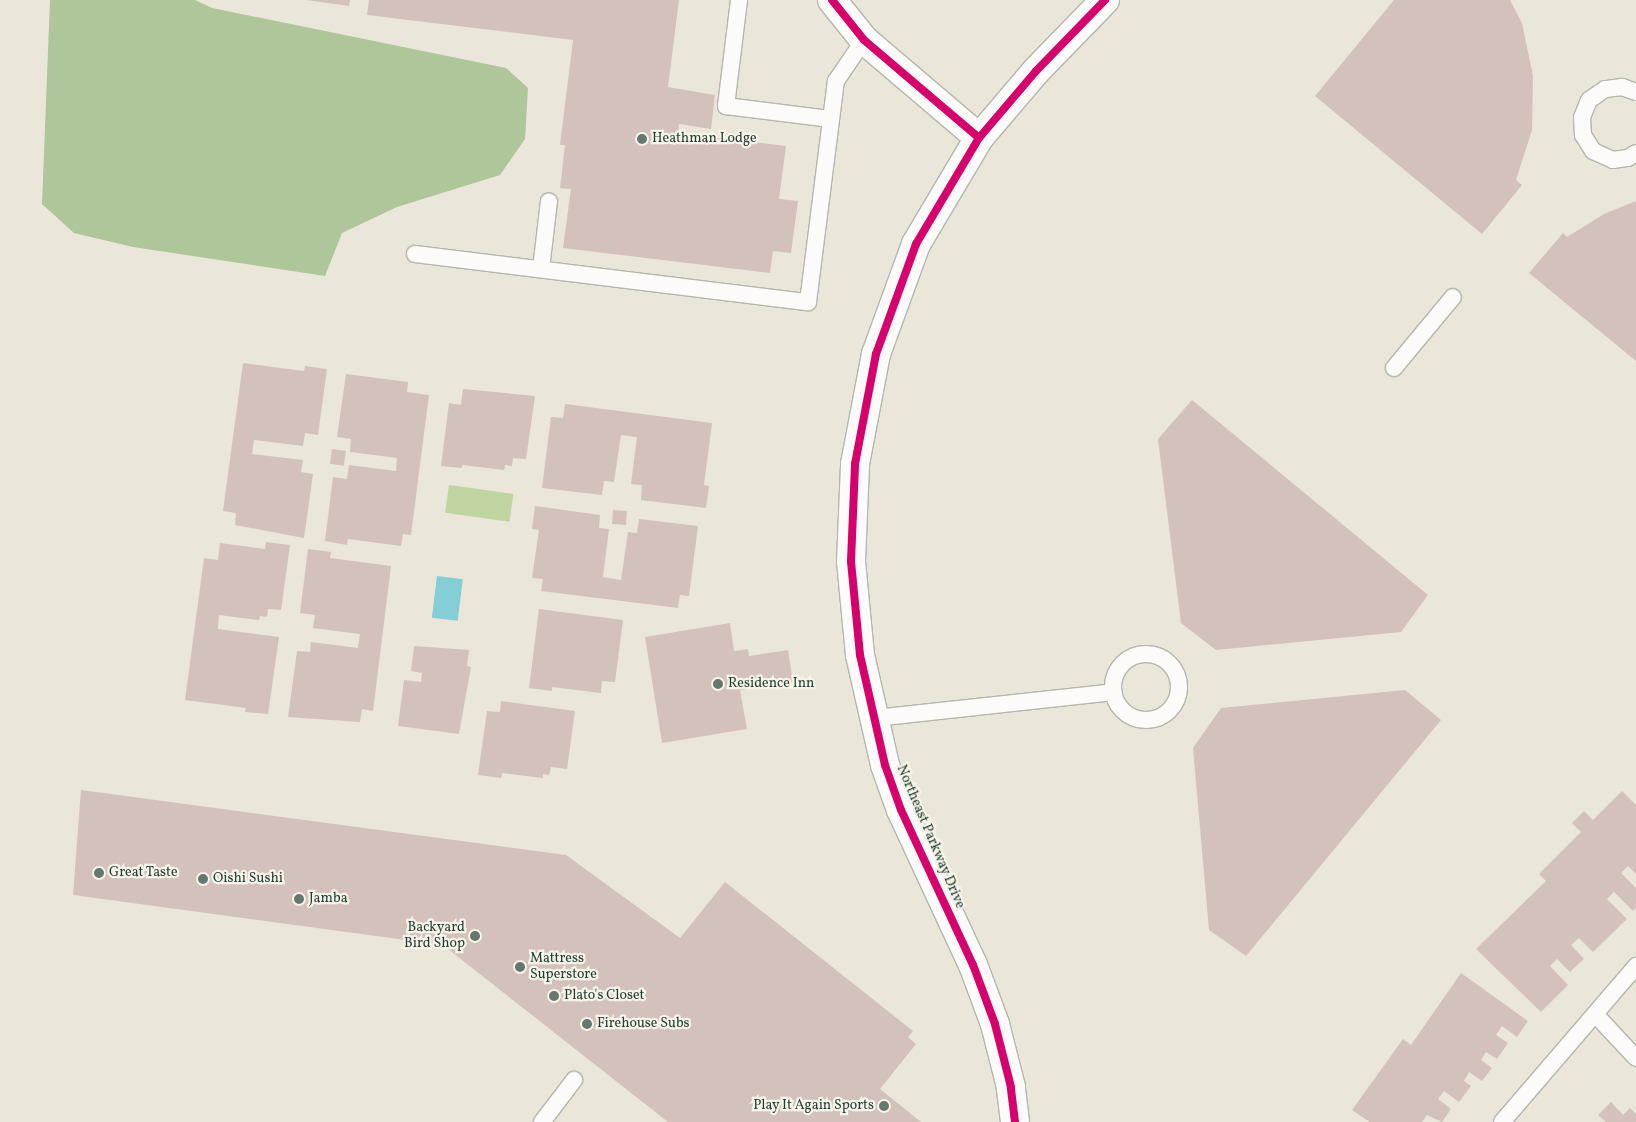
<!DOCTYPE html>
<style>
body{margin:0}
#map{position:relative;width:1636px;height:1122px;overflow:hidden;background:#eae6d9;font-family:Vollkorn,serif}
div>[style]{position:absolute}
.green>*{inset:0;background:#bfd4a0;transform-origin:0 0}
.forest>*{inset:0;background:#aec699}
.water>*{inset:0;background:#84ced6;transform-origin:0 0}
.building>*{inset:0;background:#d3c2bc;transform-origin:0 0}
.roads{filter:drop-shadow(1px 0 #b5b6ac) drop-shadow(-1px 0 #b5b6ac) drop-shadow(0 1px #b5b6ac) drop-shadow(0 -1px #b5b6ac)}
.lane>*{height:16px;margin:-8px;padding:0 8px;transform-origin:8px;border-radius:8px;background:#fcfbf9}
.lane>.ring{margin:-8px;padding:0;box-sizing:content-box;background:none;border:16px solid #fcfbf9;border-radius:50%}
.street>*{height:28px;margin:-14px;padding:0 14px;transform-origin:14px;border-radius:14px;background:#fcfbf9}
.secondary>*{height:28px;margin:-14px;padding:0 14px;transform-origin:14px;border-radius:14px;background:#fcfbf9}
.cycleway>*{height:8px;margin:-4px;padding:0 4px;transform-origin:4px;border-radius:4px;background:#d6006c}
.dots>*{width:14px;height:14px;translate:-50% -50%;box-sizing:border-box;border:2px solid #f7f3e8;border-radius:50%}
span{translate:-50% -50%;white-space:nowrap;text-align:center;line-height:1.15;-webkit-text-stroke:4.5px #f7f3e8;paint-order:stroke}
.poi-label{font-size:14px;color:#1f3d34}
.left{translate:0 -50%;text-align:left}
.right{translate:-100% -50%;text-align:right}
.street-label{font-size:14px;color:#1f3d34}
</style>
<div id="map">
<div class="green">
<i style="left:449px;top:485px;width:65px;height:28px;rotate:8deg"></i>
</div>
<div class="forest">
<i style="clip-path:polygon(50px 0,195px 0,212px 8px,506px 68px,528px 88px,525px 139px,500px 175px,397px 207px,342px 233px,325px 276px,133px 247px,74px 233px,42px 204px)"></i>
</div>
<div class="water">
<i style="left:437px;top:576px;width:26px;height:42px;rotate:7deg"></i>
</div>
<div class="building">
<i style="clip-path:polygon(306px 0,350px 0,349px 6px)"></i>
<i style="clip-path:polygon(369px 0,679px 0,668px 87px,715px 95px,711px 129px,679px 124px,678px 133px,786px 146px,779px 199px,798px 201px,791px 253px,773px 251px,770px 273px,563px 248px,571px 189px,560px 188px,565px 145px,560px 145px,573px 40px,367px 15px)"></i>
<i style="clip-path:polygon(1394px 0,1510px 0,1522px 23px,1533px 76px,1532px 130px,1516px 180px,1522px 185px,1482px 234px,1315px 96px)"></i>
<i style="clip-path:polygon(1636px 201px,1636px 361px,1529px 273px,1563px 233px,1567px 237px,1604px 214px)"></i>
<i style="clip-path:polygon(243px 363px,304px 371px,305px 366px,327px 369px,318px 435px,305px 433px,303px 446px,254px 440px,252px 454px,303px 460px,301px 472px,313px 474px,304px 538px,235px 525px,236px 513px,223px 511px)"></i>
<i style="clip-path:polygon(346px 374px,408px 382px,407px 392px,429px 395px,411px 535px,403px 534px,401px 546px,348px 539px,347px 545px,325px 541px,333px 477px,347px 479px,349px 465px,396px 471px,397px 458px,350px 452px,351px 439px,337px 437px)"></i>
<i style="clip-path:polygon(463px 389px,535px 396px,526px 459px,513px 458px,512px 466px,505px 465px,504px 470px,462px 465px,462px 468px,441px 466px,449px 403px,461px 405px)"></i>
<i style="clip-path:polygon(1192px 400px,1428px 595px,1401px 632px,1216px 650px,1181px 623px,1158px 439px)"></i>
<i style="clip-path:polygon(565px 404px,712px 423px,704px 485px,709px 486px,706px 508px,641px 500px,642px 485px,631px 484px,637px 437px,621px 435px,614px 482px,604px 481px,602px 495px,542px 488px,551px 417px,563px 418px)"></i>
<i style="left:332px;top:449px;width:14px;height:15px;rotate:8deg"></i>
<i style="clip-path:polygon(535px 506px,600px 515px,599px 528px,609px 529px,603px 577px,621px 580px,628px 532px,637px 533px,639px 519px,698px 526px,689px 596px,680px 595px,678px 608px,541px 591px,543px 579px,532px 578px,539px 530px,532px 529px)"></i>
<i style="left:613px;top:510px;width:14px;height:14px;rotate:4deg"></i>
<i style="clip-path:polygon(266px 542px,290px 545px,281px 610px,268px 609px,267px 617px,260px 616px,259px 620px,219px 615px,218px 629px,279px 637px,268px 714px,245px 712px,246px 708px,185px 700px,204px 558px,218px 560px,220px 543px,265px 549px)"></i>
<i style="clip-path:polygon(308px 549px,331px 552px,330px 558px,391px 566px,373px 711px,362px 709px,360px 722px,288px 717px,297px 651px,310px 652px,311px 642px,358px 648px,360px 634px,313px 628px,315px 615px,300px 613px)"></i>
<i style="clip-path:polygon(539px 609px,623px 620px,615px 682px,602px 681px,601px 693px,552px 687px,552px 691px,529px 688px)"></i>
<i style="clip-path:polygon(730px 623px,734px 651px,748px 649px,749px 656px,788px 650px,793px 682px,740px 690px,747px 729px,662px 743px,645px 637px)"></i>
<i style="clip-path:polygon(414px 646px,469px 650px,467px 666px,471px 667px,459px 734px,398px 726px,404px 680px,421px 682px,422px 673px,411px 671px)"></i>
<i style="clip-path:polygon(1405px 690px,1441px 720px,1246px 956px,1209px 930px,1193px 748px,1221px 708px)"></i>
<i style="clip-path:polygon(501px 701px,575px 711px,567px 769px,551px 767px,549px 775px,543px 774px,543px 778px,502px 773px,501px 778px,478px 775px,487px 711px,500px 712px)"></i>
<i style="clip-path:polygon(81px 790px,566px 855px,680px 938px,725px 882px,913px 1031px,908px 1037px,916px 1044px,880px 1089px,921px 1122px,668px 1122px,443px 945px,73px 895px)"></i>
<i style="clip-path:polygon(1622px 791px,1636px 805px,1636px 874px,1628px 866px,1621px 873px,1636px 888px,1636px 908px,1633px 911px,1614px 892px,1607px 899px,1627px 919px,1593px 952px,1579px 938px,1571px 945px,1584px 959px,1570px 972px,1557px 959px,1550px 966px,1568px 985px,1541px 1012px,1476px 949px,1546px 881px,1539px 874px,1581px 832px,1572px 823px,1584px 811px,1593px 820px)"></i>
<i style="clip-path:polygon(1461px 973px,1528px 1021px,1517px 1037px,1502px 1026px,1496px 1035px,1508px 1043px,1497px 1059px,1486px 1052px,1481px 1060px,1492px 1068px,1482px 1081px,1469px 1072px,1464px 1081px,1471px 1086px,1459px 1102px,1444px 1091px,1438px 1099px,1451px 1109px,1442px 1122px,1427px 1115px,1422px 1122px,1370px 1122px,1352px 1110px,1403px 1039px,1411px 1045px)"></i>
<i style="clip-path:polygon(1611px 1102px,1623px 1115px,1630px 1108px,1636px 1114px,1636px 1122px,1606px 1122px,1598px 1115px)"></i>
</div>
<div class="roads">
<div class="lane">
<i style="left:739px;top:0;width:107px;rotate:97deg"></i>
<i style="left:726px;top:106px;width:106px;rotate:7.1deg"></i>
<i style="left:1636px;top:92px;width:15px;rotate:-160deg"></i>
<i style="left:1622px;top:87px;width:17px;rotate:173deg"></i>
<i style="left:1605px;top:89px;width:19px;rotate:145deg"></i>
<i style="left:1589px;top:100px;width:18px;rotate:112deg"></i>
<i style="left:1582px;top:117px;width:18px;rotate:87deg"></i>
<i style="left:1583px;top:135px;width:19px;rotate:58deg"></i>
<i style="left:1593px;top:151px;width:22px;rotate:24deg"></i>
<i style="left:1613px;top:160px;width:15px;rotate:-8deg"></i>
<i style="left:1628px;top:158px;width:9px;rotate:-32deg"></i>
<i style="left:415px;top:254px;width:396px;rotate:7deg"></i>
<i style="left:808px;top:302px;width:223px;rotate:-82.8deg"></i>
<i style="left:836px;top:81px;width:50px;rotate:-55.7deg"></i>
<i style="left:541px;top:269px;width:68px;rotate:-83.3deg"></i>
<i style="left:1394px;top:368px;width:92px;rotate:-50.3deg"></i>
<i class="ring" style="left:1113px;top:654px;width:50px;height:50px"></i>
<i style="left:875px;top:718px;width:240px;rotate:-6.2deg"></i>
<i style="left:1595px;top:1014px;width:60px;rotate:47deg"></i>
<i style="left:542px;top:1122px;width:53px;rotate:-52.7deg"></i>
<i style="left:1502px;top:1122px;width:206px;rotate:-49.3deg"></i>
</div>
<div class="street">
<i style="left:832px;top:0;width:51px;rotate:51.3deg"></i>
<i style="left:864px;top:40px;width:151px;rotate:40.4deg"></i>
</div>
<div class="secondary">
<i style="left:1015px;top:1122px;width:35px;rotate:-97deg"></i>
<i style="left:1011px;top:1087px;width:65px;rotate:-104.3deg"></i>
<i style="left:995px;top:1024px;width:63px;rotate:-110.4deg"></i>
<i style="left:973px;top:965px;width:171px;rotate:-114.9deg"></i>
<i style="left:901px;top:810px;width:48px;rotate:-109.6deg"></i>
<i style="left:885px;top:765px;width:113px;rotate:-102.8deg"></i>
<i style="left:860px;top:655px;width:94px;rotate:-95.5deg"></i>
<i style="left:851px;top:561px;width:97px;rotate:-87.6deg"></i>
<i style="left:855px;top:464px;width:112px;rotate:-79.2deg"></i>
<i style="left:876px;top:354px;width:117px;rotate:-70deg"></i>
<i style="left:916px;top:244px;width:123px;rotate:-59.3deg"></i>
<i style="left:979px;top:138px;width:88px;rotate:-49.6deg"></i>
<i style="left:1036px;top:71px;width:99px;rotate:-45.8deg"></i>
</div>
</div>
<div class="cycleway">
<i style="left:832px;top:0;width:51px;rotate:51.3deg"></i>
<i style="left:864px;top:40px;width:151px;rotate:40.4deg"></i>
<i style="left:1015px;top:1122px;width:35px;rotate:-97deg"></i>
<i style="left:1011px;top:1087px;width:65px;rotate:-104.3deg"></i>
<i style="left:995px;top:1024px;width:63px;rotate:-110.4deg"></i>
<i style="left:973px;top:965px;width:171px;rotate:-114.9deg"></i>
<i style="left:901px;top:810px;width:48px;rotate:-109.6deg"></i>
<i style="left:885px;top:765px;width:113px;rotate:-102.8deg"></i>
<i style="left:860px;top:655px;width:94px;rotate:-95.5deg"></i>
<i style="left:851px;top:561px;width:97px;rotate:-87.6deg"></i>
<i style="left:855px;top:464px;width:112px;rotate:-79.2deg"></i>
<i style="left:876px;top:354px;width:117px;rotate:-70deg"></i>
<i style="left:916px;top:244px;width:123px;rotate:-59.3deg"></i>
<i style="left:979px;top:138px;width:88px;rotate:-49.6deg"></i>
<i style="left:1036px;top:71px;width:99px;rotate:-45.8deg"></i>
</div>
<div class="dots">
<i style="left:642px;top:139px;background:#66786e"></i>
<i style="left:718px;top:684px;background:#66786e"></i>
<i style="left:99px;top:873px;background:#66786e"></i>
<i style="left:203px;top:879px;background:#66786e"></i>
<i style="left:299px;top:899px;background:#66786e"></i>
<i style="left:475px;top:936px;background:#66786e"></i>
<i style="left:520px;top:967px;background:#66786e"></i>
<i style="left:554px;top:996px;background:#66786e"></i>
<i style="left:587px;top:1024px;background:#66786e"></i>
<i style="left:884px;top:1106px;background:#66786e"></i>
</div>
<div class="poi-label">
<span class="left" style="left:652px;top:139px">Heathman Lodge</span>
<span class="left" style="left:728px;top:684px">Residence Inn</span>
<span class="left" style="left:109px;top:873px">Great Taste</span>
<span class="left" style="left:213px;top:879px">Oishi Sushi</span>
<span class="left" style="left:309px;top:899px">Jamba</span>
<span class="right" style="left:465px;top:936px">Backyard<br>Bird Shop</span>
<span class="left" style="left:530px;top:967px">Mattress<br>Superstore</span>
<span class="left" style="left:564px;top:996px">Plato's Closet</span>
<span class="left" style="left:597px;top:1024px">Firehouse Subs</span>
<span class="right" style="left:874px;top:1106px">Play It Again Sports</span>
</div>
<div class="street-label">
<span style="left:930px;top:837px;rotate:67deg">Northeast Parkway Drive</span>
</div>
</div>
